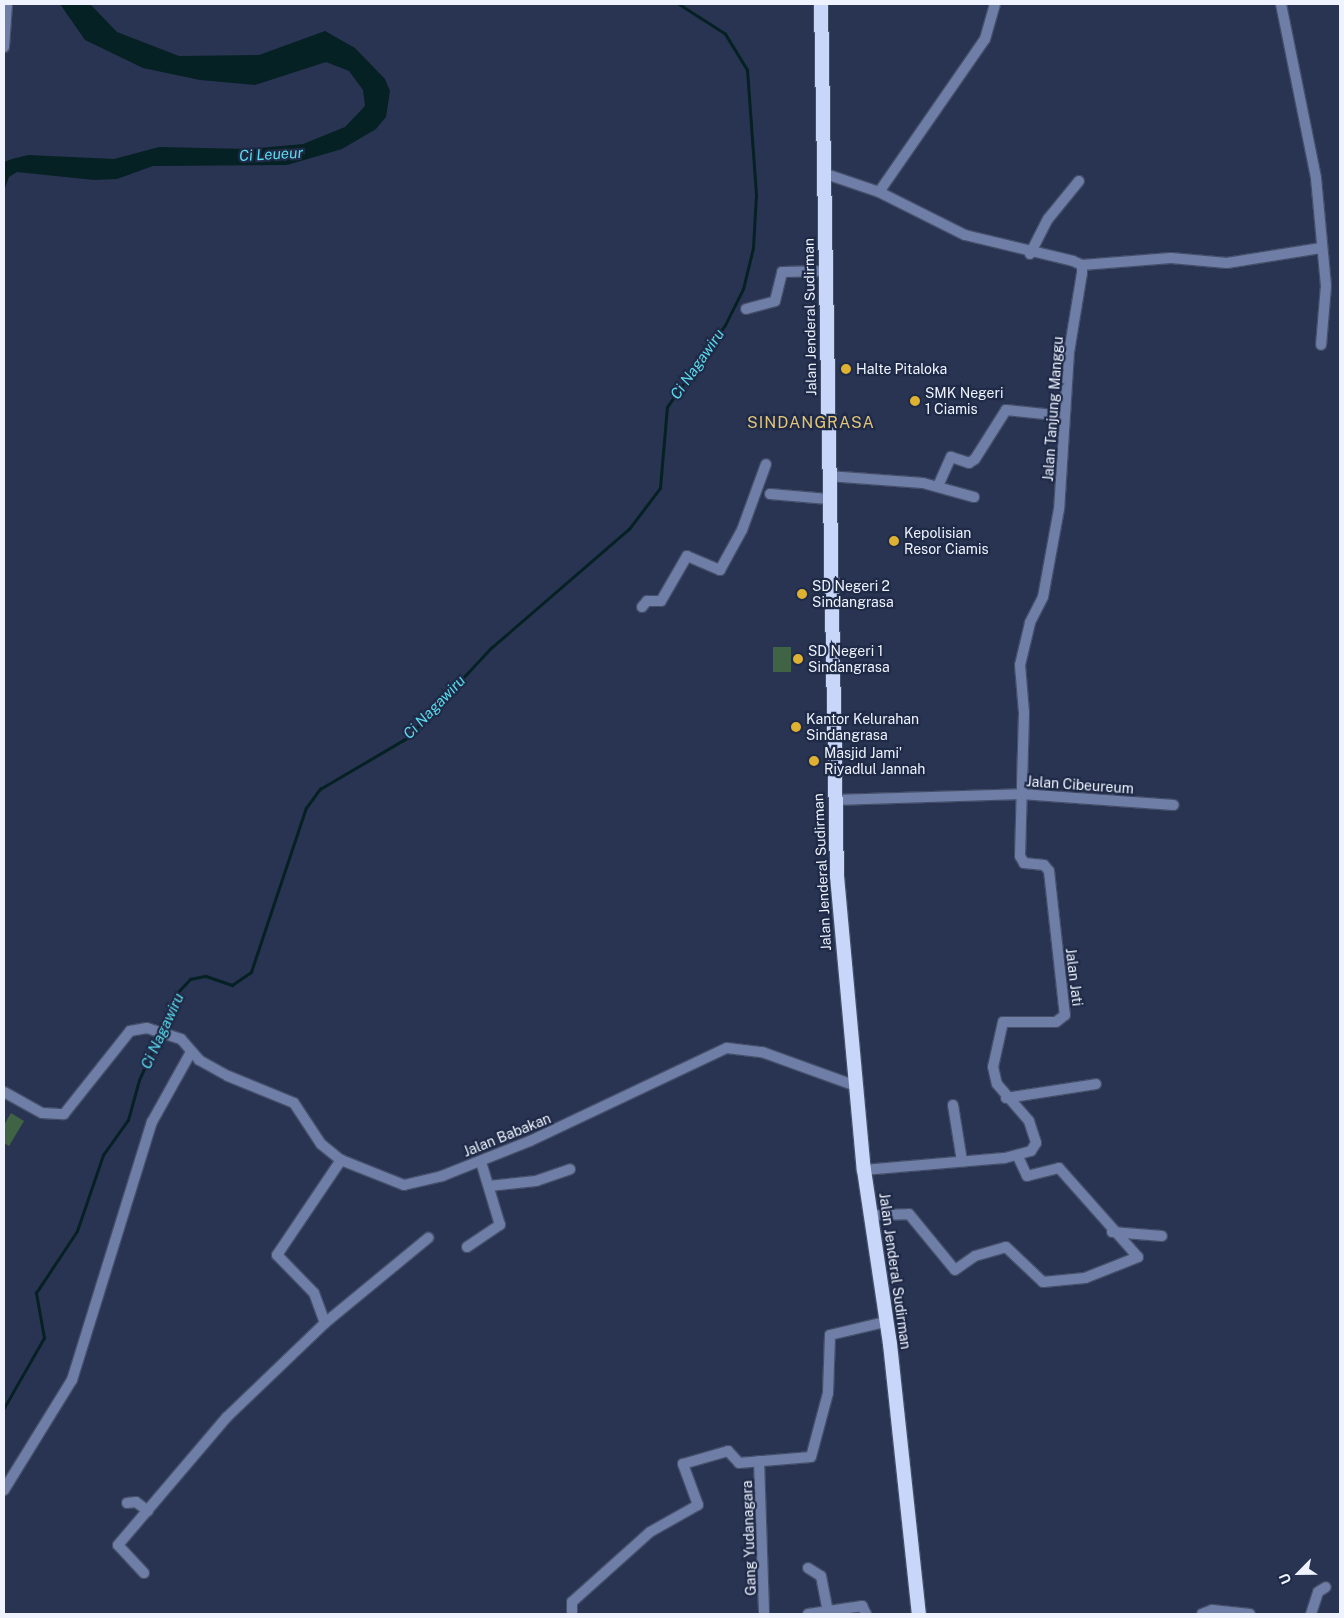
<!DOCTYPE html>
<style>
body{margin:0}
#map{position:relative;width:1344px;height:1618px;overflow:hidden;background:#293452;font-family:"Public Sans",sans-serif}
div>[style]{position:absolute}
.green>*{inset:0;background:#406345;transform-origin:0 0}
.water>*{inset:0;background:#052124}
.stream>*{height:2.5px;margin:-1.25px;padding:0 1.25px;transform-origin:1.25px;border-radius:1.25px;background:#052124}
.roads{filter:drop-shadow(1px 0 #454f6a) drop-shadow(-1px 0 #454f6a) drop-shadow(0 1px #454f6a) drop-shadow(0 -1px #454f6a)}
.minor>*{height:10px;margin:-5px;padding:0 5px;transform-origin:5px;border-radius:5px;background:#6e7ea6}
.trunk>*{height:14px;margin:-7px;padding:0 7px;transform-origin:7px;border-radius:7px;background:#c8d6f9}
.dots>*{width:14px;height:14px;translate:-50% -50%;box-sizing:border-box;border:2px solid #1f2a47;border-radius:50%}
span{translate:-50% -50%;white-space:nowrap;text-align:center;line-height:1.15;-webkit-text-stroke:4.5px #1f2a47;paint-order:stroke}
.street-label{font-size:14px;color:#eef3ff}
.poi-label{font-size:14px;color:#eef3ff}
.left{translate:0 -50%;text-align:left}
.water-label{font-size:15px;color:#5bdaec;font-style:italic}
.quarter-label{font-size:16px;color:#e3c57a;letter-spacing:1px}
.frame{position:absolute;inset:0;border:5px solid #eef3ff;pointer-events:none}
.north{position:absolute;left:1274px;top:1548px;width:50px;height:50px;-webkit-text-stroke:4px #1f2a47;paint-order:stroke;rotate:247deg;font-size:14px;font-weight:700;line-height:20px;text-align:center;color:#eef3ff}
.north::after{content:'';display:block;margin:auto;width:18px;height:22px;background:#eef3ff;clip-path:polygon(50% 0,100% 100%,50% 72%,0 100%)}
</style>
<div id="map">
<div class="green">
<i style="left:773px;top:647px;width:18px;height:25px"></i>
<i style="clip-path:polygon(11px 1113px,24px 1121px,9px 1146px,4px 1143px,4px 1125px)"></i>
</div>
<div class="water">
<i style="clip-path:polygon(60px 4px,90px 4px,117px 32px,179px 56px,259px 55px,325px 31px,355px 48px,385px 79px,390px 91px,386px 117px,376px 129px,342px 149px,287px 165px,153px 166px,117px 179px,94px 180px,17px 172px,9px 177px,4px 191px,4px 162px,12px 159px,28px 155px,114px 159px,159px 147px,248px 149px,303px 144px,345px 127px,365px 106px,363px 90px,349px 71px,326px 62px,255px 85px,200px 80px,143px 68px,85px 40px)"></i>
</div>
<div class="stream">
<i style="left:162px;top:1029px;width:39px;rotate:-67deg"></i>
<i style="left:177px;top:993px;width:19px;rotate:-47deg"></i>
<i style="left:190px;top:979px;width:16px;rotate:-11deg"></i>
<i style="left:206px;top:976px;width:28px;rotate:19deg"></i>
<i style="left:232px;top:985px;width:23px;rotate:-34deg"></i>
<i style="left:251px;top:972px;width:173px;rotate:-71.5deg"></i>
<i style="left:306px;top:808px;width:24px;rotate:-54deg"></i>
<i style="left:320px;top:789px;width:101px;rotate:-30.4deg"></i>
<i style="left:407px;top:738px;width:123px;rotate:-47deg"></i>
<i style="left:491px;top:648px;width:182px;rotate:-40.8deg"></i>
<i style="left:629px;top:529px;width:51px;rotate:-52.9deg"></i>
<i style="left:660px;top:488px;width:81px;rotate:-85.1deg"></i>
<i style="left:667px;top:407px;width:100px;rotate:-54.7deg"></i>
<i style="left:725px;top:325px;width:40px;rotate:-63.4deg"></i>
<i style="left:743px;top:289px;width:42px;rotate:-76.3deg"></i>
<i style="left:753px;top:248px;width:53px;rotate:-86.8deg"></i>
<i style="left:756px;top:195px;width:125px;rotate:-94.1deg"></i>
<i style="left:747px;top:70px;width:42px;rotate:-121.4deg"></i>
<i style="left:725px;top:34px;width:56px;rotate:-147.4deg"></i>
<i style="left:4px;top:1408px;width:81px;rotate:-60.3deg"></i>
<i style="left:44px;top:1338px;width:46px;rotate:-100.1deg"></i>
<i style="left:36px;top:1293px;width:74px;rotate:-56.5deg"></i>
<i style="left:77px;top:1231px;width:80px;rotate:-71.1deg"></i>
<i style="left:103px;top:1155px;width:43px;rotate:-54.5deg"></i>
<i style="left:128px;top:1120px;width:41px;rotate:-74.6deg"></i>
<i style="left:139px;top:1080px;width:51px;rotate:-65.5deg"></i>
</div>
<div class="roads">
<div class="minor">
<i style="left:1281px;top:4px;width:177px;rotate:78.6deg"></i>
<i style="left:1316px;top:178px;width:108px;rotate:84.7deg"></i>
<i style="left:1326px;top:286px;width:59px;rotate:94.8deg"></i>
<i style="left:4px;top:47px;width:43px;rotate:-86deg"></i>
<i style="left:826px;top:174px;width:56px;rotate:18.8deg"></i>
<i style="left:879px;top:192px;width:96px;rotate:26.6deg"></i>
<i style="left:965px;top:235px;width:111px;rotate:13.5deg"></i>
<i style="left:1073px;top:261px;width:10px;rotate:24deg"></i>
<i style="left:1082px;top:265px;width:8px;rotate:90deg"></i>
<i style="left:1082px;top:273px;width:80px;rotate:99.3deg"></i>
<i style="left:1069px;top:352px;width:157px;rotate:93.6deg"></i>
<i style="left:1059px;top:509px;width:89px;rotate:100.3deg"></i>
<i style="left:1043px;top:597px;width:29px;rotate:117deg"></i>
<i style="left:1030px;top:623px;width:43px;rotate:103.4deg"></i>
<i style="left:1020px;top:665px;width:48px;rotate:85.2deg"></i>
<i style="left:1024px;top:713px;width:143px;rotate:91.6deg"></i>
<i style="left:1020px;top:856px;width:8px;rotate:60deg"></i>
<i style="left:1024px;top:863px;width:20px;rotate:6deg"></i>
<i style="left:1044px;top:865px;width:8px;rotate:50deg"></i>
<i style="left:1049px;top:871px;width:145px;rotate:83.7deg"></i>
<i style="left:1065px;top:1015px;width:11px;rotate:142deg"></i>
<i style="left:1056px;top:1022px;width:53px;rotate:180deg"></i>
<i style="left:1003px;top:1022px;width:46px;rotate:102.5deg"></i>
<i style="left:993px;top:1067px;width:17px;rotate:77deg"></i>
<i style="left:997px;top:1084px;width:49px;rotate:49.1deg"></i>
<i style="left:1029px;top:1121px;width:23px;rotate:72deg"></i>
<i style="left:1036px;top:1143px;width:9px;rotate:122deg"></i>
<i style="left:1031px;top:1151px;width:28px;rotate:165deg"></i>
<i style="left:1004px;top:1158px;width:141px;rotate:175.1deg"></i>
<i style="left:879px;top:192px;width:186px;rotate:-55.3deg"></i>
<i style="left:985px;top:39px;width:36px;rotate:-74deg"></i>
<i style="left:1030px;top:254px;width:39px;rotate:-63deg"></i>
<i style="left:1048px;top:219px;width:49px;rotate:-50.8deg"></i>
<i style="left:1082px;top:265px;width:89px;rotate:-4.5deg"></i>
<i style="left:1171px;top:258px;width:56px;rotate:5.1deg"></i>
<i style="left:1227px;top:263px;width:95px;rotate:-9.1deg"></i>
<i style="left:746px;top:309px;width:30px;rotate:-15deg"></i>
<i style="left:775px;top:301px;width:30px;rotate:-76deg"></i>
<i style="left:782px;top:272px;width:44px;rotate:-1.3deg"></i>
<i style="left:828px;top:476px;width:95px;rotate:4.2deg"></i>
<i style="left:923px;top:483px;width:53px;rotate:15.4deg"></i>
<i style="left:938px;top:486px;width:32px;rotate:-66deg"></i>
<i style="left:951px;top:457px;width:19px;rotate:18deg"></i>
<i style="left:969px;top:463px;width:7px;rotate:-34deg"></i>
<i style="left:975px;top:459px;width:58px;rotate:-57.7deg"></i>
<i style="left:1006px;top:410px;width:58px;rotate:5.9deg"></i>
<i style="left:770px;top:494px;width:58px;rotate:4.9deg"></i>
<i style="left:642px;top:607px;width:8px;rotate:-50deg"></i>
<i style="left:647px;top:601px;width:14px"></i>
<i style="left:661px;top:601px;width:52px;rotate:-60deg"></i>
<i style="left:687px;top:556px;width:36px;rotate:23deg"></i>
<i style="left:720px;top:570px;width:46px;rotate:-61.2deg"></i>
<i style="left:742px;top:530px;width:70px;rotate:-70deg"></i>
<i style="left:834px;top:800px;width:187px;rotate:-1.8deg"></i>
<i style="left:1021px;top:794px;width:153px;rotate:4.1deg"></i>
<i style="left:4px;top:1092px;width:43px;rotate:28.9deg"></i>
<i style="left:42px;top:1113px;width:22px;rotate:3deg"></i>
<i style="left:64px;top:1114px;width:106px;rotate:-51.5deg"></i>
<i style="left:130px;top:1031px;width:17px;rotate:-10deg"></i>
<i style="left:147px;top:1028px;width:36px;rotate:18deg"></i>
<i style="left:181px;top:1039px;width:28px;rotate:49deg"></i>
<i style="left:199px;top:1060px;width:33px;rotate:29deg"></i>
<i style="left:228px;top:1076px;width:71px;rotate:22.2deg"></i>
<i style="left:294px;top:1103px;width:49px;rotate:56.6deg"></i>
<i style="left:321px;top:1144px;width:26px;rotate:39deg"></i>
<i style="left:341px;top:1160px;width:68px;rotate:21.6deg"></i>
<i style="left:404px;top:1185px;width:39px;rotate:-13deg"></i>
<i style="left:442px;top:1176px;width:95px;rotate:-21.7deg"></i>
<i style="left:530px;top:1141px;width:218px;rotate:-25.3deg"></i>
<i style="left:727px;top:1048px;width:35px;rotate:7deg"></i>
<i style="left:762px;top:1052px;width:100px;rotate:19.9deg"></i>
<i style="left:1006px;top:1098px;width:91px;rotate:-8.8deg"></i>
<i style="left:953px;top:1105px;width:57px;rotate:80.9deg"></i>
<i style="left:489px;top:1186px;width:47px;rotate:-6.1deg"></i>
<i style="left:536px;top:1181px;width:36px;rotate:-19deg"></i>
<i style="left:870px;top:1215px;width:39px;rotate:-1deg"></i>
<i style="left:909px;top:1214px;width:72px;rotate:50.6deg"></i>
<i style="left:955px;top:1270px;width:24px;rotate:-35deg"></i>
<i style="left:975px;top:1256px;width:32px;rotate:-16deg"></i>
<i style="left:1006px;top:1247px;width:51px;rotate:43.4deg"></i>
<i style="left:1043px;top:1282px;width:42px;rotate:-5.4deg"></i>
<i style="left:1085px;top:1278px;width:57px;rotate:-21.6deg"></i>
<i style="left:1138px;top:1257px;width:119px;rotate:-131.6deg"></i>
<i style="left:1059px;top:1168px;width:33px;rotate:166deg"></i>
<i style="left:1027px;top:1176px;width:23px;rotate:-115deg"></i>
<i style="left:1112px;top:1232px;width:50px;rotate:4.6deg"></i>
<i style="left:467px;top:1247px;width:40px;rotate:-34deg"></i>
<i style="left:500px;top:1225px;width:66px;rotate:-106.8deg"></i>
<i style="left:325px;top:1323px;width:134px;rotate:-39.5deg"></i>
<i style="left:759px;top:1461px;width:153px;rotate:88.1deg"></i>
<i style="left:4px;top:1490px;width:129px;rotate:-58.3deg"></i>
<i style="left:72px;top:1380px;width:270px;rotate:-72.8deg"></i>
<i style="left:152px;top:1122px;width:80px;rotate:-60.9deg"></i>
<i style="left:127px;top:1503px;width:9px;rotate:-6deg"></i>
<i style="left:136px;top:1502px;width:15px;rotate:37deg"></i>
<i style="left:808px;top:1568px;width:15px;rotate:32deg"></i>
<i style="left:821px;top:1576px;width:36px;rotate:79deg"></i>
<i style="left:144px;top:1573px;width:38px;rotate:-133deg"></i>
<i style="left:118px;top:1545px;width:168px;rotate:-49.6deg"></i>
<i style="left:227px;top:1417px;width:136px;rotate:-43.8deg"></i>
<i style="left:325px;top:1323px;width:32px;rotate:-110deg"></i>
<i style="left:314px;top:1293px;width:53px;rotate:-134.2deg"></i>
<i style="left:277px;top:1255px;width:115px;rotate:-56deg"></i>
<i style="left:572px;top:1614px;width:12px;rotate:-90deg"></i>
<i style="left:572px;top:1602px;width:105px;rotate:-41.9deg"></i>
<i style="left:650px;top:1532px;width:55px;rotate:-29.4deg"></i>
<i style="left:698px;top:1505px;width:44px;rotate:-110.1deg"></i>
<i style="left:683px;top:1464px;width:47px;rotate:-16.1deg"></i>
<i style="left:728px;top:1451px;width:16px;rotate:47deg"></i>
<i style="left:739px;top:1463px;width:72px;rotate:-4.8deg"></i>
<i style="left:811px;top:1457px;width:66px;rotate:-75.1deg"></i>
<i style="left:828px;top:1393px;width:58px;rotate:-88deg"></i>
<i style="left:830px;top:1335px;width:57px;rotate:-13.3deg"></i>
<i style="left:808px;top:1614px;width:55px;rotate:-8.4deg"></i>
<i style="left:862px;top:1606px;width:9px;rotate:63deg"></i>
<i style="left:1202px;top:1614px;width:11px;rotate:-22deg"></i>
<i style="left:1212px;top:1610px;width:38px;rotate:6deg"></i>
<i style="left:1311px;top:1614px;width:23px;rotate:-72deg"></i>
<i style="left:1318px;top:1592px;width:9px;rotate:-32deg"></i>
</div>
<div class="trunk">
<i style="left:821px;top:4px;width:872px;rotate:88.95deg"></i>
<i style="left:837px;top:876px;width:295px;rotate:84.8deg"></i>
<i style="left:864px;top:1170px;width:176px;rotate:81.5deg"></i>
<i style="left:890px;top:1344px;width:272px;rotate:83.9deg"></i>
</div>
</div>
<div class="dots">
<i style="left:846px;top:369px;background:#deb133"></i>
<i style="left:915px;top:401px;background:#deb133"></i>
<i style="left:894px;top:541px;background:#deb133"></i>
<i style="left:802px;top:594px;background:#deb133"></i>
<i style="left:798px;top:659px;background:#deb133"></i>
<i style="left:796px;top:727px;background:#deb133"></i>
<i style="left:814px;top:761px;background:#deb133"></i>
</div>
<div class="street-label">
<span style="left:810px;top:317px;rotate:-91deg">Jalan Jenderal Sudirman</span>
<span style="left:1053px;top:409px;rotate:-86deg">Jalan Tanjung Manggu</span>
<span style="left:1080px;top:785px;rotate:4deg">Jalan Cibeureum</span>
<span style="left:822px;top:872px;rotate:-93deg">Jalan Jenderal Sudirman</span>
<span style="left:1074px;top:977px;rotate:83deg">Jalan Jati</span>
<span style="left:507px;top:1135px;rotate:-22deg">Jalan Babakan</span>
<span style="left:895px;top:1271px;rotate:82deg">Jalan Jenderal Sudirman</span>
<span style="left:749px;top:1538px;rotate:-92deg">Gang Yudanagara</span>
</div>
<div class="poi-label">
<span class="left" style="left:856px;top:369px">Halte Pitaloka</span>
<span class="left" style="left:925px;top:401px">SMK Negeri<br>1 Ciamis</span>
<span class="left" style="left:904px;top:541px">Kepolisian<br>Resor Ciamis</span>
<span class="left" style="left:812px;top:594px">SD Negeri 2<br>Sindangrasa</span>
<span class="left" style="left:808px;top:659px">SD Negeri 1<br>Sindangrasa</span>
<span class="left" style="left:806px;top:727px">Kantor Kelurahan<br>Sindangrasa</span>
<span class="left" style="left:824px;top:761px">Masjid Jami'<br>Riyadlul Jannah</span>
</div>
<div class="water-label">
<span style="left:271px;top:154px;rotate:-3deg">Ci Leueur</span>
<span style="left:697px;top:364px;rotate:-55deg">Ci Nagawiru</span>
<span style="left:434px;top:707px;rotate:-46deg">Ci Nagawiru</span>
<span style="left:162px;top:1031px;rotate:-65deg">Ci Nagawiru</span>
</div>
<div class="quarter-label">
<span style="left:811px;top:423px">SINDANGRASA</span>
</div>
<div class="frame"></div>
<div class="north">U</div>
</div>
